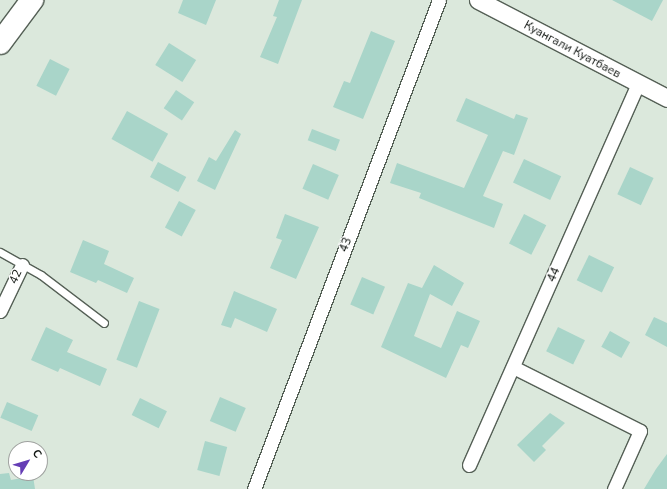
<!DOCTYPE html>
<meta charset="utf-8">
<style>
body{margin:0}
#map{position:relative;width:667px;height:489px;overflow:hidden;background:#dbe8dc;font-family:"Nunito Sans",sans-serif}
div>[style]{position:absolute}
.building>*{inset:0;background:#a9d5c9;transform-origin:0 0}
.roads{filter:drop-shadow(1px 0 #556056) drop-shadow(-1px 0 #556056) drop-shadow(0 1px #556056) drop-shadow(0 -1px #556056)}
.service>*{height:7px;margin:-3.5px;padding:0 3.5px;transform-origin:3.5px;border-radius:3.5px;background:#fff}
.minor>*{height:13px;margin:-6.5px;padding:0 6.5px;transform-origin:6.5px;border-radius:6.5px;background:#fff}
.tertiary>*{height:17px;margin:-8.5px;padding:0 8.5px;transform-origin:8.5px;border-radius:8.5px;background:#fff}
.trunk>*{height:22px;margin:-11px;padding:0 11px;transform-origin:11px;border-radius:11px;background:#fff}
span{translate:-50% -50%;white-space:nowrap;text-align:center;line-height:1.15;-webkit-text-stroke:3px #fff;paint-order:stroke}
.street-label{font-size:12px;color:#0f1410}
.north{position:absolute;left:8px;top:441px;width:40px;height:40px;box-sizing:border-box;background:#fff;border:1px solid #9fa19f;border-radius:50%;rotate:52deg;font-size:11px;font-weight:700;line-height:16px;text-align:center;color:#0f1410}
.north::after{content:'';display:block;margin:auto;width:14px;height:18px;background:#653db5;clip-path:polygon(50% 0,100% 100%,50% 72%,0 100%)}
</style>
<div id="map">
<div class="building">
<i style="clip-path:polygon(183px 0,216px 0,206px 25px,178px 13px)"></i>
<i style="clip-path:polygon(279px 0,302px 0,278px 64px,260px 57px,277px 17px,273px 16px)"></i>
<i style="clip-path:polygon(612px 0,663px 0,652px 21px)"></i>
<i style="clip-path:polygon(371px 31px,395px 41px,363px 119px,333px 107px,344px 81px,350px 83px)"></i>
<i style="left:169px;top:43px;width:32px;height:26px;rotate:32deg"></i>
<i style="left:50px;top:59px;width:22px;height:30px;rotate:27deg"></i>
<i style="left:176px;top:90px;width:22px;height:22px;rotate:34deg"></i>
<i style="clip-path:polygon(466px 98px,514px 119px,516px 114px,528px 118px,514px 155px,503px 151px,483px 196px,503px 204px,494px 228px,419px 198px,421px 193px,390px 183px,397px 163px,464px 188px,488px 135px,456px 121px)"></i>
<i style="left:127px;top:111px;width:47px;height:32px;rotate:29deg"></i>
<i style="left:312px;top:129px;width:30px;height:12px;rotate:21deg"></i>
<i style="clip-path:polygon(235px 130px,241px 134px,215px 190px,197px 181px,209px 157px,216px 161px)"></i>
<i style="left:524px;top:159px;width:41px;height:26px;rotate:25deg"></i>
<i style="left:158px;top:162px;width:32px;height:17px;rotate:28deg"></i>
<i style="left:313px;top:164px;width:28px;height:27px;rotate:23deg"></i>
<i style="left:630px;top:167px;width:26px;height:30px;rotate:25deg"></i>
<i style="left:179px;top:201px;width:19px;height:30px;rotate:28deg"></i>
<i style="clip-path:polygon(285px 214px,319px 227px,296px 279px,270px 268px,282px 240px,276px 238px)"></i>
<i style="left:524px;top:214px;width:25px;height:33px;rotate:27deg"></i>
<i style="clip-path:polygon(83px 240px,109px 251px,104px 264px,134px 278px,127px 293px,98px 280px,96px 283px,70px 272px)"></i>
<i style="left:589px;top:255px;width:28px;height:28px;rotate:26deg"></i>
<i style="clip-path:polygon(434px 265px,464px 283px,452px 306px,430px 294px,414px 336px,441px 348px,457px 311px,480px 321px,468px 348px,461px 345px,446px 378px,381px 347px,408px 283px,422px 288px)"></i>
<i style="left:362px;top:277px;width:25px;height:30px;rotate:23deg"></i>
<i style="clip-path:polygon(234px 291px,277px 309px,267px 332px,235px 318px,231px 328px,221px 325px)"></i>
<i style="left:139px;top:301px;width:22px;height:63px;rotate:21deg"></i>
<i style="clip-path:polygon(654px 317px,667px 323px,667px 347px,645px 335px)"></i>
<i style="clip-path:polygon(46px 327px,73px 340px,67px 352px,107px 369px,100px 386px,60px 368px,58px 372px,31px 360px)"></i>
<i style="left:558px;top:327px;width:30px;height:27px;rotate:26deg"></i>
<i style="left:610px;top:331px;width:23px;height:18px;rotate:29deg"></i>
<i style="left:220px;top:397px;width:28px;height:26px;rotate:23deg"></i>
<i style="left:140px;top:398px;width:30px;height:19px;rotate:26deg"></i>
<i style="left:7px;top:402px;width:34px;height:17px;rotate:23deg"></i>
<i style="clip-path:polygon(550px 413px,565px 423px,542px 446px,546px 450px,534px 462px,517px 445px)"></i>
<i style="left:205px;top:441px;width:23px;height:30px;rotate:15deg"></i>
<i style="clip-path:polygon(667px 454px,667px 489px,644px 489px,656px 469px)"></i>
<i style="clip-path:polygon(9px 473px,11px 480px,33px 476px,35px 489px,0 489px,0 474px)"></i>
</div>
<div class="roads">
<div class="service">
<i style="left:0;top:252px;width:47px;rotate:29.3deg"></i>
<i style="left:41px;top:275px;width:79px;rotate:37.3deg"></i>
</div>
<div class="minor">
<i style="left:0;top:311px;width:51px;rotate:-64.4deg"></i>
<i style="left:513px;top:367px;width:142px;rotate:26.7deg"></i>
<i style="left:640px;top:431px;width:64px;rotate:114.1deg"></i>
<i style="left:469px;top:465px;width:417px;rotate:-66.1deg"></i>
<i style="left:254px;top:489px;width:523px;rotate:-69.28deg"></i>
</div>
<div class="tertiary">
<i style="left:478px;top:0;width:213px;rotate:27.4deg"></i>
</div>
<div class="trunk">
<i style="left:0;top:43px;width:54px;rotate:-53.3deg"></i>
</div>
</div>
<div class="street-label">
<span style="left:572px;top:50px;rotate:28deg">Куангали Куатбаев</span>
<span style="left:346px;top:245px;rotate:-69deg">43</span>
<span style="left:554px;top:275px;rotate:-66deg">44</span>
<span style="left:16px;top:277px;rotate:-65deg">42</span>
</div>
<div class="north">С</div>
</div>
